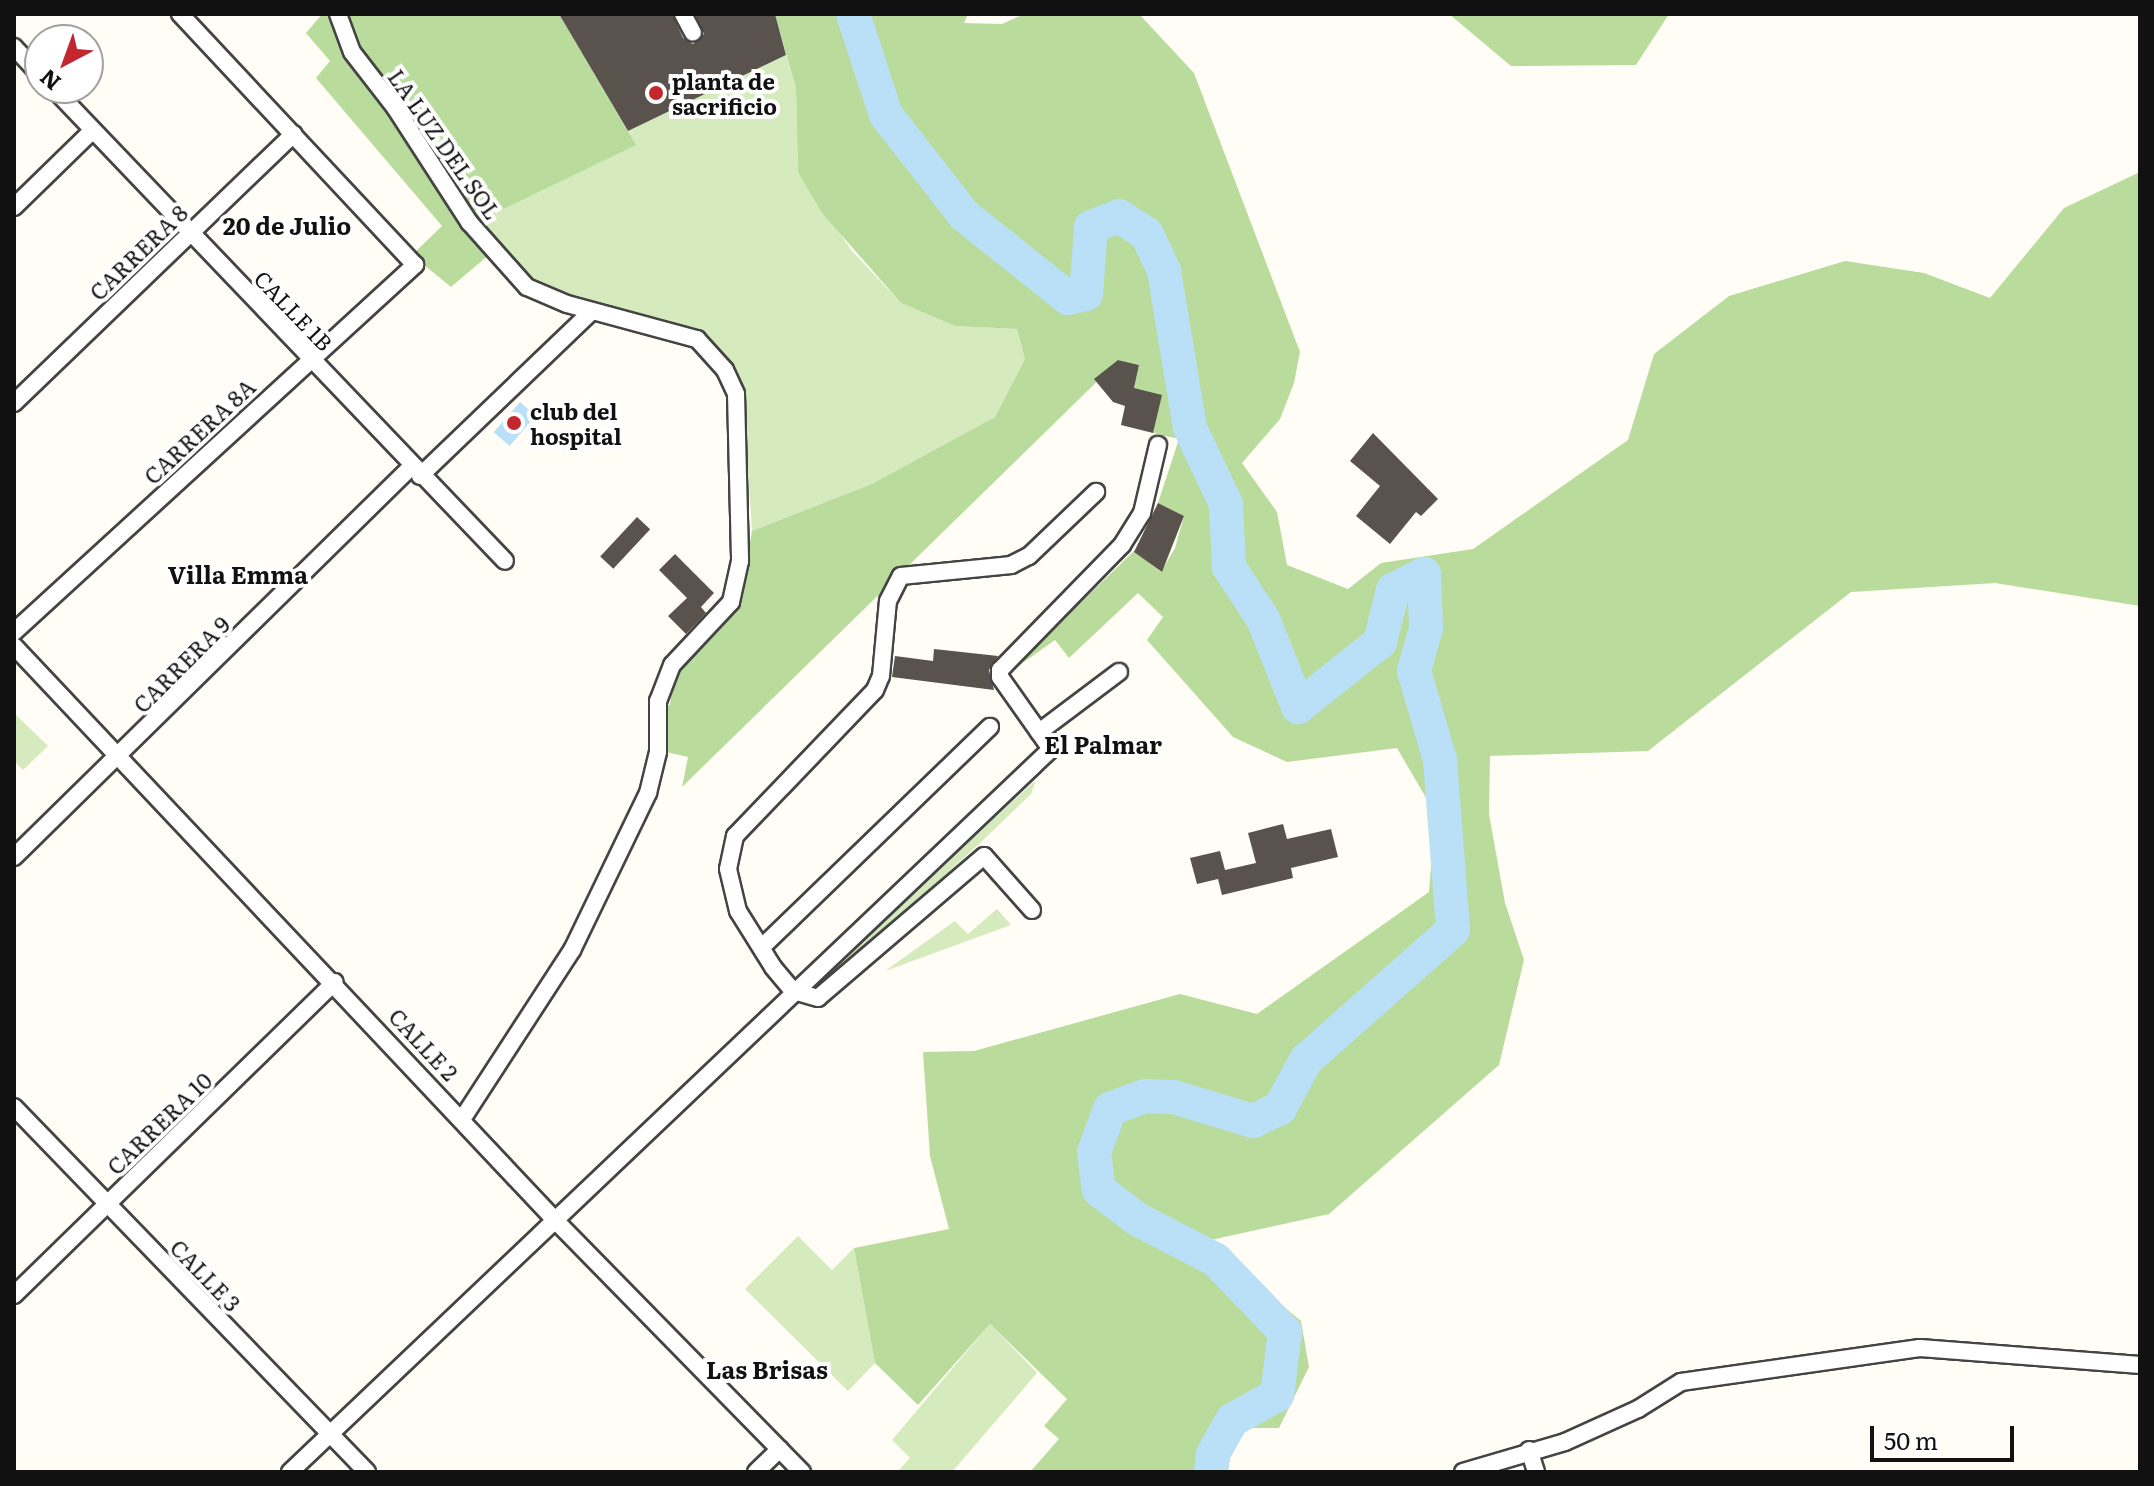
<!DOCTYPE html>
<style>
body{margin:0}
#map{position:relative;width:2154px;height:1486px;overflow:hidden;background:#fffdf5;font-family:Literata,serif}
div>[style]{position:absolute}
.green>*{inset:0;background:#d5ebbd}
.forest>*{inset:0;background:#b9dc9c}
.water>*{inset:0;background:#b9e0f7;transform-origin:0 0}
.river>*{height:34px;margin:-17px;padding:0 17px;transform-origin:17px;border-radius:17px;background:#b9e0f7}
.building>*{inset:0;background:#5a524d;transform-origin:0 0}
.roads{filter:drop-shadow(2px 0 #444) drop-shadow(-2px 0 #444) drop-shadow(0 2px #444) drop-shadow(0 -2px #444)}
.minor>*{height:16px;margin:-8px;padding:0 8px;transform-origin:8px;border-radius:8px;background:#fff}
.dots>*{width:22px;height:22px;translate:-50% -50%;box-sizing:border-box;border:4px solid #fff;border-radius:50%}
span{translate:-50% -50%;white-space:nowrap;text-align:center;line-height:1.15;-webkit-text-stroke:8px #fff;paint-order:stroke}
.poi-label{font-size:22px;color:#111;font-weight:700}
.left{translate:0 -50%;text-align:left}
.street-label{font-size:22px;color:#111}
.neighbourhood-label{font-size:24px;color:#111;font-weight:700}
.frame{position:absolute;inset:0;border:16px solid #111;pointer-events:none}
.north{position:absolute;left:24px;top:24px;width:80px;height:80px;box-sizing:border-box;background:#fff;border:2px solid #a0a0a0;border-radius:50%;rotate:221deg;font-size:22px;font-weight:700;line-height:32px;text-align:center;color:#111}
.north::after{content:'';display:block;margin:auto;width:28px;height:36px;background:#c4262e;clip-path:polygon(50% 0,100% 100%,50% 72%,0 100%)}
.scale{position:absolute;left:1870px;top:1426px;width:144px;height:36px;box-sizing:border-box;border:4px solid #111;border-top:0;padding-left:10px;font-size:24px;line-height:28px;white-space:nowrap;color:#111;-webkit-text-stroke:6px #fff;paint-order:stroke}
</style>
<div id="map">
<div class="green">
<i style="clip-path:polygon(786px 55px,796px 89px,798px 172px,852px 251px,901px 303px,955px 326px,1017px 329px,1025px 359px,995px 417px,879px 481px,752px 531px,743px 394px,698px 334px,582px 304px,529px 283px,475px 223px,635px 145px,628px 131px)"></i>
<i style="clip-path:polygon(16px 715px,48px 746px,23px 770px,14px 761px)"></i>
<i style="clip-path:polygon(1036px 780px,1031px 794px,979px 844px,812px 996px,802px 994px)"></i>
<i style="clip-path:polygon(997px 909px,1011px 925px,885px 971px,955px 921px,968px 934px)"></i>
<i style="clip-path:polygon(798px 1236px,832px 1270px,854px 1248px,875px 1363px,848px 1391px,745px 1289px)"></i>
<i style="clip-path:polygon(990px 1324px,1037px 1373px,952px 1472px,897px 1472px,910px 1458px,892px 1440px)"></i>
</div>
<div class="forest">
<i style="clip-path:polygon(322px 14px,559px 14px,636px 145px,475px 223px,491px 253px,451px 287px,412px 255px,442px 226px,316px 78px,330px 61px,306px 33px)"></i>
<i style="clip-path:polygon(775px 14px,968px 14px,964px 23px,1002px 24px,1024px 14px,1139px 14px,1194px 73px,1300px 352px,1294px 383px,1280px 419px,1242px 463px,1277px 512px,1287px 565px,1348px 589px,1381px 563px,1473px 549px,1628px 440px,1654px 354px,1729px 296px,1845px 261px,1924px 273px,1990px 298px,2064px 208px,2140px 172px,2140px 606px,1995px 583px,1851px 592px,1648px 751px,1490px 756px,1489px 814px,1505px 903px,1524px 960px,1499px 1065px,1329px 1214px,1211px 1240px,1235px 1266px,1301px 1321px,1309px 1367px,1279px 1428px,1234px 1428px,1228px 1472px,1030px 1472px,1059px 1439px,1044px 1426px,1067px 1399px,990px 1324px,918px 1405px,875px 1363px,854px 1248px,949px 1229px,930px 1156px,923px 1052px,974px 1051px,1180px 994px,1257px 1014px,1429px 892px,1435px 813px,1397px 748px,1287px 762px,1233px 737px,1147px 640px,1163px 617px,1138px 593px,1069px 658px,1055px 640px,1006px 675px,1134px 551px,1161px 572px,1175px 548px,1184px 516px,1158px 503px,1179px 439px,1153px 433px,1134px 388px,1139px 365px,1119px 360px,682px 787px,688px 757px,666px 752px,665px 705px,670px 705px,674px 671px,745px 570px,752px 531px,874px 483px,995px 417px,1025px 359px,1017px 329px,955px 326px,901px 303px,822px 213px,798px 172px,796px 89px)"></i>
<i style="clip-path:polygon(1449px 14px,1669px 14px,1636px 65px,1511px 66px)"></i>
</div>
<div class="water">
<i style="left:520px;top:402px;width:21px;height:40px;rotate:41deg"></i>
</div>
<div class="river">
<i style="left:853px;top:14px;width:106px;rotate:71.9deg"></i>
<i style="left:886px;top:115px;width:127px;rotate:52deg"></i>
<i style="left:964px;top:215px;width:133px;rotate:38.6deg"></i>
<i style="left:1068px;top:298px;width:18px;rotate:-13deg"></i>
<i style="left:1086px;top:294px;width:67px;rotate:-85.7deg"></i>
<i style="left:1091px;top:227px;width:30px;rotate:-21deg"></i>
<i style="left:1119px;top:216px;width:33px;rotate:33deg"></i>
<i style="left:1147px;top:234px;width:41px;rotate:65.3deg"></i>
<i style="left:1164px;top:271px;width:159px;rotate:80.6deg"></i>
<i style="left:1190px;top:428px;width:84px;rotate:64.7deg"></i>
<i style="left:1226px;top:504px;width:63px;rotate:87.3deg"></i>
<i style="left:1229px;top:567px;width:62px;rotate:56.8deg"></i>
<i style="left:1263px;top:619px;width:95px;rotate:68.3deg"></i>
<i style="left:1298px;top:707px;width:105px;rotate:-38.4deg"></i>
<i style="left:1380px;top:642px;width:54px;rotate:-76deg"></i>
<i style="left:1393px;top:590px;width:35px;rotate:-27deg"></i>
<i style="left:1424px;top:574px;width:54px;rotate:87.9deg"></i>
<i style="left:1426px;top:628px;width:45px;rotate:105.6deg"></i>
<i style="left:1414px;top:671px;width:93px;rotate:73.7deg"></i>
<i style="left:1440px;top:760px;width:170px;rotate:85.6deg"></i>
<i style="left:1453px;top:930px;width:196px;rotate:138.5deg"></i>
<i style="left:1306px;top:1060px;width:55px;rotate:118.4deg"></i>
<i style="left:1280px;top:1108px;width:30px;rotate:154deg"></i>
<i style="left:1253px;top:1121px;width:83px;rotate:-163.1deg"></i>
<i style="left:1174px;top:1097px;width:29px;rotate:-178deg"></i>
<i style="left:1145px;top:1096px;width:37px;rotate:160deg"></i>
<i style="left:1110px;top:1109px;width:46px;rotate:110.4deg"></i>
<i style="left:1094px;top:1152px;width:38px;rotate:83deg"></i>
<i style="left:1099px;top:1190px;width:48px;rotate:37.3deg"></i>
<i style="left:1137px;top:1219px;width:89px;rotate:27.4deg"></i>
<i style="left:1216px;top:1260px;width:100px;rotate:46.2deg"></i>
<i style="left:1285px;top:1332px;width:64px;rotate:97.2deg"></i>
<i style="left:1277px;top:1395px;width:51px;rotate:150.9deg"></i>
<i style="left:1232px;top:1420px;width:39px;rotate:119deg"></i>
<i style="left:1213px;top:1454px;width:18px;rotate:96deg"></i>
</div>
<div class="building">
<i style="clip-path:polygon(559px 14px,672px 14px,683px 38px,693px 44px,704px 34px,695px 14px,775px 14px,786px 55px,628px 131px)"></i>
<i style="clip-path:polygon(1118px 360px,1139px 365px,1134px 388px,1162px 395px,1153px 433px,1121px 425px,1125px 406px,1113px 402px,1094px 379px)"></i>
<i style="clip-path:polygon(1373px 433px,1438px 499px,1421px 516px,1416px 512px,1390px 544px,1356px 516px,1380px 486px,1350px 461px)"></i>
<i style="clip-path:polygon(1158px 503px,1184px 516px,1162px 572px,1134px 552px)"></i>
<i style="left:637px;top:517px;width:18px;height:54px;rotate:43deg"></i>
<i style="clip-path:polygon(675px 554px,714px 593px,701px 607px,706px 613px,686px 634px,668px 616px,687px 598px,659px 570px)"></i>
<i style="clip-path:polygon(934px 649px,998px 656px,989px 670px,994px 690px,892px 677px,895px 656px,933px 661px)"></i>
<i style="clip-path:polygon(1283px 824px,1287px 839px,1331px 829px,1338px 857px,1291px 868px,1293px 878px,1222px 895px,1218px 879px,1197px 884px,1190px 858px,1220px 851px,1225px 870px,1256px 863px,1248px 833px)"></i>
</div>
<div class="roads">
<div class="minor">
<i style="left:338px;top:14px;width:40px;rotate:69.8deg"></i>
<i style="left:352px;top:52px;width:72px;rotate:52.3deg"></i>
<i style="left:396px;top:109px;width:135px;rotate:57.1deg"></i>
<i style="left:469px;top:222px;width:87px;rotate:48.3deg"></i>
<i style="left:527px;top:287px;width:43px;rotate:23deg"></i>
<i style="left:567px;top:304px;width:135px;rotate:15.1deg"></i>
<i style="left:697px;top:339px;width:42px;rotate:47.9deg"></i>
<i style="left:725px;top:370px;width:26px;rotate:65deg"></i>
<i style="left:736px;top:394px;width:167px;rotate:88.6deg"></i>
<i style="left:740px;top:561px;width:42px;rotate:102.4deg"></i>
<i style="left:731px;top:602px;width:86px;rotate:133.1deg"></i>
<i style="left:672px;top:665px;width:39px;rotate:111deg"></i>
<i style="left:658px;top:701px;width:51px;rotate:90deg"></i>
<i style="left:658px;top:752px;width:42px;rotate:103.7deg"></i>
<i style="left:648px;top:793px;width:174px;rotate:115.8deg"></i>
<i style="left:572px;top:950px;width:200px;rotate:123deg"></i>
<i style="left:683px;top:14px;width:21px;rotate:62deg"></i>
<i style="left:14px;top:47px;width:38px;rotate:47deg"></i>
<i style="left:53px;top:88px;width:654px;rotate:46.3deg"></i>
<i style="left:14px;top:207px;width:110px;rotate:-44.3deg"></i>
<i style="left:14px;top:403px;width:388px;rotate:-43.9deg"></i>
<i style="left:420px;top:476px;width:238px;rotate:-43.8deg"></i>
<i style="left:14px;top:632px;width:544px;rotate:-42.47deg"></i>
<i style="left:415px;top:265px;width:344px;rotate:-133.1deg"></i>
<i style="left:14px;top:646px;width:789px;rotate:46.7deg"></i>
<i style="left:555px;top:1220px;width:353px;rotate:45.6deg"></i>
<i style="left:1039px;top:732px;width:100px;rotate:-36.9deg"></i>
<i style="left:14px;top:857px;width:557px;rotate:-44.49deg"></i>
<i style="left:1032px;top:910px;width:72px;rotate:-131.6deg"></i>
<i style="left:984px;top:856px;width:218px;rotate:139.5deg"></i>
<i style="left:818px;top:998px;width:26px;rotate:-164deg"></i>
<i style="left:793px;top:991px;width:31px;rotate:-130deg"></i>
<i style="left:773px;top:967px;width:66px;rotate:-122deg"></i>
<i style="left:738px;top:911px;width:43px;rotate:-103.4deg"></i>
<i style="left:728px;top:869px;width:34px;rotate:-78deg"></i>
<i style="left:735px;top:836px;width:202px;rotate:-46.2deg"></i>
<i style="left:875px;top:690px;width:15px;rotate:-67deg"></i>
<i style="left:881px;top:676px;width:75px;rotate:-84.7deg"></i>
<i style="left:888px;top:601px;width:28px;rotate:-63deg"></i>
<i style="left:901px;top:576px;width:111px;rotate:-5.7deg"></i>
<i style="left:1011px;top:565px;width:20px;rotate:-27deg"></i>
<i style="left:1029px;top:556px;width:93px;rotate:-43.7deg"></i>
<i style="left:762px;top:947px;width:317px;rotate:-44deg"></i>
<i style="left:14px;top:1107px;width:508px;rotate:45.96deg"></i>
<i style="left:14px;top:1295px;width:448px;rotate:-44.3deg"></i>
<i style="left:1529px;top:1450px;width:23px;rotate:72deg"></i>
<i style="left:290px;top:1472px;width:1050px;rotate:-43.53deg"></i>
<i style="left:1051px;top:749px;width:88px;rotate:-125.3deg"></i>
<i style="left:1000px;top:677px;width:7px;rotate:-90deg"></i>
<i style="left:1000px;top:670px;width:175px;rotate:-45.7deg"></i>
<i style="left:1122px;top:545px;width:38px;rotate:-58deg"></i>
<i style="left:1142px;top:513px;width:70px;rotate:-76.8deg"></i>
<i style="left:756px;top:1472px;width:33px;rotate:-44deg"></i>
<i style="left:1463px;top:1472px;width:106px;rotate:-16.4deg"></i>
<i style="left:1565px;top:1442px;width:80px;rotate:-24.3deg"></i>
<i style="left:1638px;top:1409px;width:51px;rotate:-32.1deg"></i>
<i style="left:1681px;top:1382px;width:241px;rotate:-8.1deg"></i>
<i style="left:1920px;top:1348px;width:221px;rotate:4.4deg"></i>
</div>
</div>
<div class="dots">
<i style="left:656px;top:93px;background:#c4262e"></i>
<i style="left:514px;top:423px;background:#c4262e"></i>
</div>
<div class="poi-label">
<span class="left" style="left:672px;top:93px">planta de<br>sacrificio</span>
<span class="left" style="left:530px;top:423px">club del<br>hospital</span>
</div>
<div class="street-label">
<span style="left:445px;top:144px;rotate:55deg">LA LUZ DEL SOL</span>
<span style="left:138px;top:252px;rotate:-44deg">CARRERA 8</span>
<span style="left:294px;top:310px;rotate:46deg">CALLE 1B</span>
<span style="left:199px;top:431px;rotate:-43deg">CARRERA 8A</span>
<span style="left:181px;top:664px;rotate:-45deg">CARRERA 9</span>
<span style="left:424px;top:1044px;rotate:47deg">CALLE 2</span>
<span style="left:159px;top:1123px;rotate:-44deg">CARRERA 10</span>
<span style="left:206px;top:1275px;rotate:46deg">CALLE 3</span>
</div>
<div class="neighbourhood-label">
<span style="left:287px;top:225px">20 de Julio</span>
<span style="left:238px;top:574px">Villa Emma</span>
<span style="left:1103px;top:744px">El Palmar</span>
<span style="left:767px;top:1369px">Las Brisas</span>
</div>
<div class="frame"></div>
<div class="north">N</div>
<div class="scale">50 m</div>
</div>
